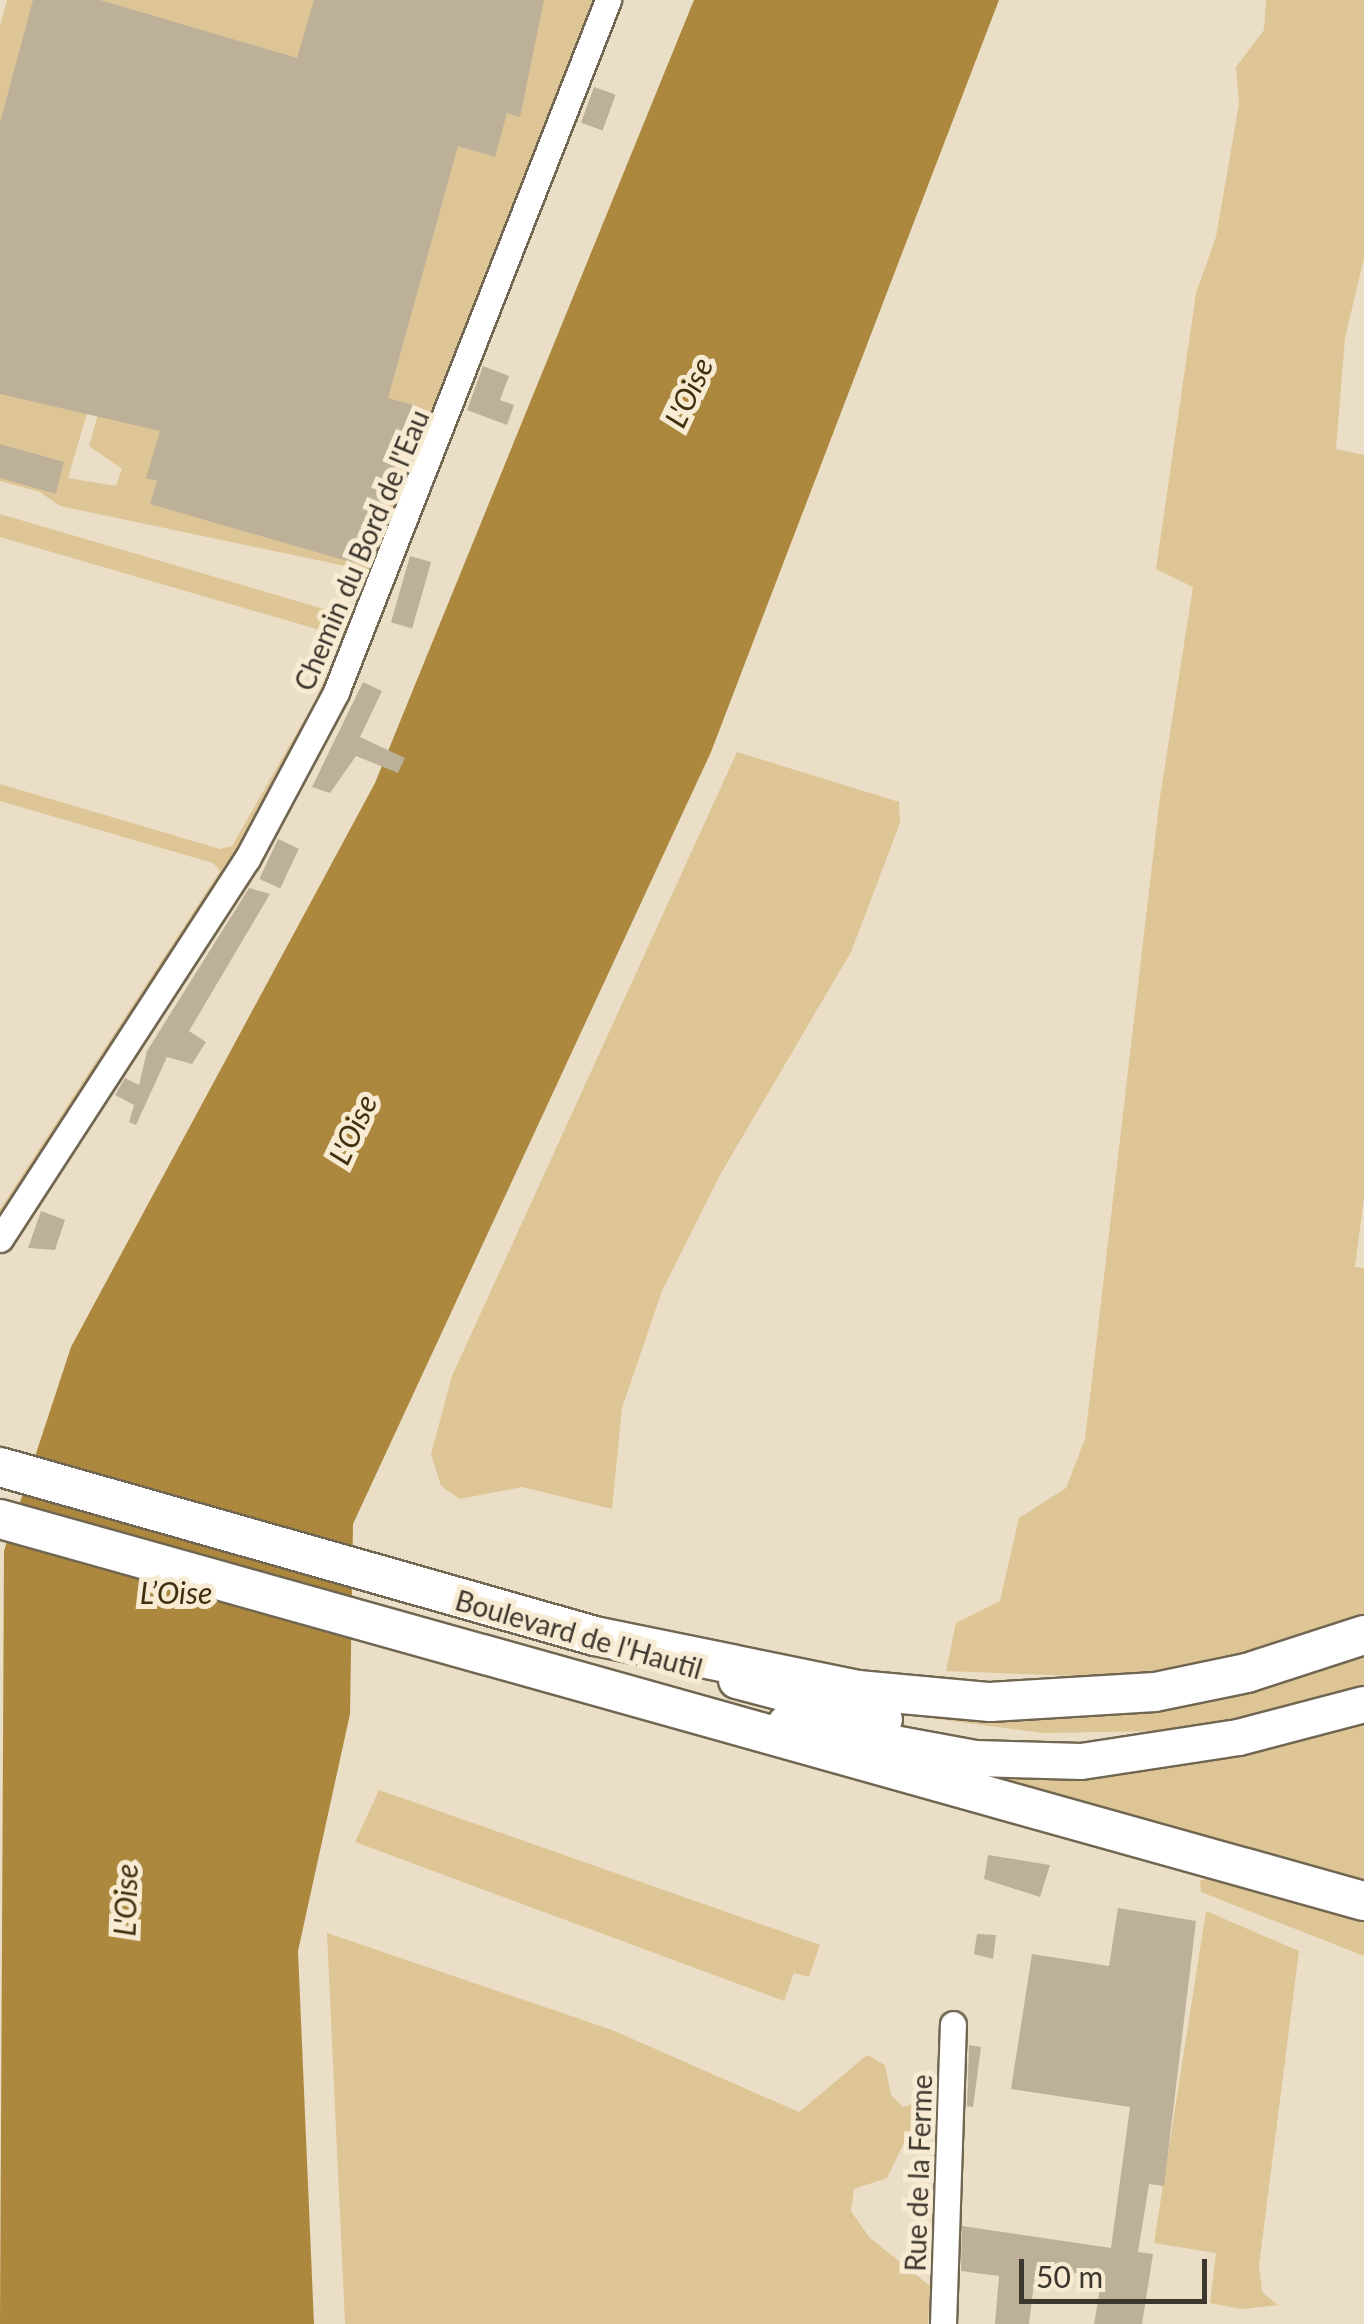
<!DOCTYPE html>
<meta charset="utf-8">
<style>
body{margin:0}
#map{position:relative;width:1364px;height:2324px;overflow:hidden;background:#ebdec6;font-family:Lato,sans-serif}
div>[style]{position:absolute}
.green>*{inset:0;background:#dec595}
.water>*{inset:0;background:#ab883e}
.building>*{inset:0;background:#bdb099;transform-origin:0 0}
.roads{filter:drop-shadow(2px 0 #716651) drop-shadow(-2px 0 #716651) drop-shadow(0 2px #716651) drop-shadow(0 -2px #716651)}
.street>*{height:25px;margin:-12.5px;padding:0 12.5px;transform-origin:12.5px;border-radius:12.5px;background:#fff}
.secondary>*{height:35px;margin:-17.5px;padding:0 17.5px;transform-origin:17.5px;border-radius:17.5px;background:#fff}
.primary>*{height:38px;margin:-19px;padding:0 19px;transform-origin:19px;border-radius:19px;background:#fff}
span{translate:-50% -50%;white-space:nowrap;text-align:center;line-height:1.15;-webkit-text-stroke:10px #f8ebd3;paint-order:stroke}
.street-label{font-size:28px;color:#3c372e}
.water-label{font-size:30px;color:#3e2f0e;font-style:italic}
.scale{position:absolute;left:1019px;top:2259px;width:188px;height:45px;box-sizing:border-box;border:5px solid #3c372e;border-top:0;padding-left:12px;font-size:30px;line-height:35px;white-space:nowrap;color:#3c372e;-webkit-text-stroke:8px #f8ebd3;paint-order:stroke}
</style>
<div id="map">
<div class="green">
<i style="clip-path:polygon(7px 0,597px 0,435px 403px,416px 481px,366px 607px,237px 864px,0 1226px,0 1209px,220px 871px,213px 863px,0 801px,0 784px,220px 849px,232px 846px,316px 699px,344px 637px,0 537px,0 514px,351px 617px,369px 571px,60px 506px,40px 492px,0 481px,0 284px,109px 338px,68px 478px,116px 486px,122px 469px,89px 446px,122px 329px,0 276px,0 26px)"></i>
<i style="clip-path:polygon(1266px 0,1364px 0,1364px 258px,1345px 338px,1336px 449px,1364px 455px,1364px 1197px,1355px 1267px,1364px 1268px,1364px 1616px,1285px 1644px,1131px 1678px,946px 1671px,956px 1623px,1000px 1601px,1019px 1518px,1066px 1488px,1085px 1439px,1160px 797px,1193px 587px,1156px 569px,1196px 293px,1216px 237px,1239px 104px,1236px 67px,1264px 30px)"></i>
<i style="clip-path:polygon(737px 752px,899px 802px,900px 823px,851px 952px,720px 1175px,662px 1291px,622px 1408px,612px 1509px,522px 1487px,460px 1499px,441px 1486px,431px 1454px,452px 1376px)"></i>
<i style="clip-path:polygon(1364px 1653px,1364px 1688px,1250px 1719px,1163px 1731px,1043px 1733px,885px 1712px)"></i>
<i style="clip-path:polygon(1364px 1720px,1364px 1888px,975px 1778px,978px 1767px,1169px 1765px)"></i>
<i style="clip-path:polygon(379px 1790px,820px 1945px,809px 1977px,794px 1973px,784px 2001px,355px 1842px)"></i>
<i style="clip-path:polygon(1211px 1877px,1364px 1922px,1364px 1956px,1201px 1892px,1200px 1881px)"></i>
<i style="clip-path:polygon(1206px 1911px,1299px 1951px,1259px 2265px,1262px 2292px,1278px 2305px,1242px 2309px,1210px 2303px,1216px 2253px,1154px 2243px)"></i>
<i style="clip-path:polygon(327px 1933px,612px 2030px,799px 2112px,867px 2055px,885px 2065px,891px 2095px,903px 2107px,925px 2100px,935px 2115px,934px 2130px,904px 2143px,887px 2178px,854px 2189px,851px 2211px,869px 2237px,930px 2286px,928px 2324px,345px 2324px)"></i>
</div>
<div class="water">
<i style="clip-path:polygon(694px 0,999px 0,711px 752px,353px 1524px,350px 1714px,298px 1951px,314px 2324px,0 2324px,4px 1551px,71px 1347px,375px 783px)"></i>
</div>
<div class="building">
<i style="clip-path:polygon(33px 0,100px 0,297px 58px,314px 0,544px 0,520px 117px,507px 113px,495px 157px,458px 146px,388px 398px,417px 406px,379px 519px,367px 515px,354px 563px,150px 504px,157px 481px,146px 478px,160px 431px,0 394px,0 123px)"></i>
<i style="left:594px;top:87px;width:23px;height:38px;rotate:20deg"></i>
<i style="clip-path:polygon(483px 366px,509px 376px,500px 400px,514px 405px,507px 425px,467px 410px)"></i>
<i style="clip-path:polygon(0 444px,64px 462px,56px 494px,0 478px)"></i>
<i style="left:410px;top:556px;width:22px;height:69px;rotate:16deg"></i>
<i style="clip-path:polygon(363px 682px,382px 691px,360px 737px,405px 758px,398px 773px,356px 756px,330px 793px,312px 787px)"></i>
<i style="left:278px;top:839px;width:23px;height:44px;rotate:25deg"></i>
<i style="clip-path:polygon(249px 888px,270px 894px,189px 1031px,206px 1042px,192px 1064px,167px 1057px,136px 1125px,129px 1122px,134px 1105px,115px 1095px,125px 1078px,139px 1085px,147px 1051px)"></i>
<i style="clip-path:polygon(41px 1211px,65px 1220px,55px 1250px,28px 1248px)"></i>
<i style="clip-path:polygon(988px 1855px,1050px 1865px,1040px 1897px,984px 1879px)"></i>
<i style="clip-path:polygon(1118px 1908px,1196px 1921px,1164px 2186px,1149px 2184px,1138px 2252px,1153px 2254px,1142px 2324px,1094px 2324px,1102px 2277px,1036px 2267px,1029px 2324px,995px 2324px,999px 2276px,961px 2271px,962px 2226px,1111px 2248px,1130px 2107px,1011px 2089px,1032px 1954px,1109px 1966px)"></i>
<i style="clip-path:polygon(977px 1934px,996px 1935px,993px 1959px,974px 1954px)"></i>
<i style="clip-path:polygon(969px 2045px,981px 2047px,973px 2107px,967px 2106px)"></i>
</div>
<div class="roads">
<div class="street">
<i style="left:0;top:1239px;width:453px;rotate:-57deg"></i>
<i style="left:247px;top:859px;width:189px;rotate:-61.9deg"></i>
<i style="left:336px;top:692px;width:744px;rotate:-68.54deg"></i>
<i style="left:943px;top:2324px;width:300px;rotate:-88.1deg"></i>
</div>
<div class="secondary">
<i style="left:736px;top:1680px;width:153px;rotate:14.8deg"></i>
<i style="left:785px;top:1723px;width:193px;rotate:10.4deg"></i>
<i style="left:975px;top:1758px;width:106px;rotate:1.6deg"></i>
<i style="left:1081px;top:1761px;width:159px;rotate:-8.7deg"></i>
<i style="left:1238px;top:1737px;width:130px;rotate:-14.7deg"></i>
</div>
<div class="primary">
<i style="left:0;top:1467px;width:619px;rotate:15.86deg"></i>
<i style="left:595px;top:1636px;width:268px;rotate:11.6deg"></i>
<i style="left:858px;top:1690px;width:133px;rotate:5.2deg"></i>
<i style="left:990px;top:1702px;width:165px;rotate:-3.5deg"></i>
<i style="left:1155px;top:1692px;width:94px;rotate:-11.7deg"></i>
<i style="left:1247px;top:1673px;width:123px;rotate:-18deg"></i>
<i style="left:0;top:1519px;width:1416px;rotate:15.65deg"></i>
</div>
</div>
<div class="street-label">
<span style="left:361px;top:550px;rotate:-67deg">Chemin du Bord de l'Eau</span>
<span style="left:579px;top:1634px;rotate:16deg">Boulevard de l'Hautil</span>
<span style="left:918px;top:2173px;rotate:-88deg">Rue de la Ferme</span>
</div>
<div class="water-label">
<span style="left:688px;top:392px;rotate:-65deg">L'Oise</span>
<span style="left:352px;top:1129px;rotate:-65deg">L'Oise</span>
<span style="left:176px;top:1592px">L’Oise</span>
<span style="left:125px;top:1900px;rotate:-88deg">L'Oise</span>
</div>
<div class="scale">50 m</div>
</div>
